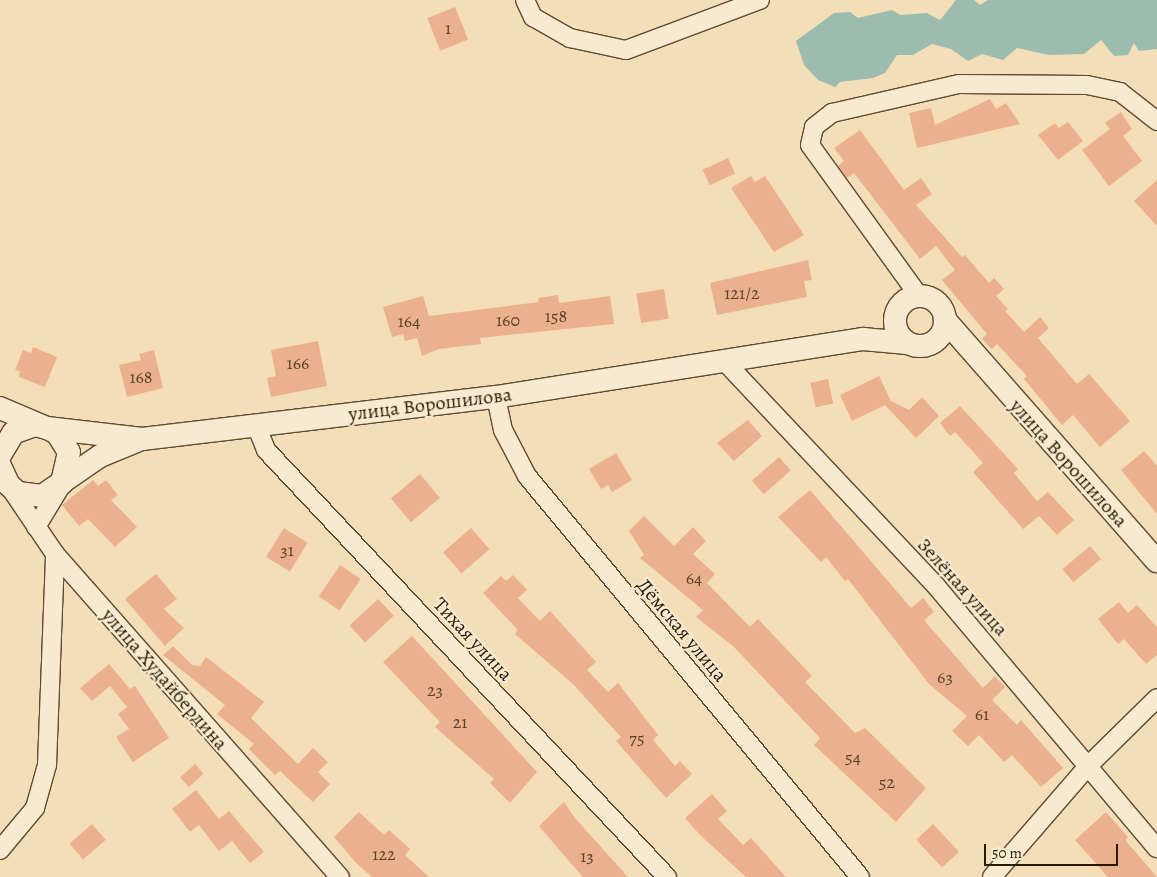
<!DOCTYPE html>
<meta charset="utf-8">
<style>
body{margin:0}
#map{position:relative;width:1157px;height:877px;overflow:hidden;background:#f4deb8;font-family:Alegreya,serif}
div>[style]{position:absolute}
.water>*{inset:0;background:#9cbcaf}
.building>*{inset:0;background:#ebb08e;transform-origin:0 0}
.roads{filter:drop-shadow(1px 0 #5c4b32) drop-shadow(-1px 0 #5c4b32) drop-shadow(0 1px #5c4b32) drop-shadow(0 -1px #5c4b32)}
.minor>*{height:18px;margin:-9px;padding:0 9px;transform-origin:9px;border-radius:9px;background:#f8ead1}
.tertiary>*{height:22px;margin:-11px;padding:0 11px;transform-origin:11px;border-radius:11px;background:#f8ead1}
.tertiary>.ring{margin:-11px;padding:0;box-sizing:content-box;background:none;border:22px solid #f8ead1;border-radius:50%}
span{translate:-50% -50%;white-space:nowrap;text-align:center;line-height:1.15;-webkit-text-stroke:4px #f8ead1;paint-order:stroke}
.number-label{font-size:18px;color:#5a4028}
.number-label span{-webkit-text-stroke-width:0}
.street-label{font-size:20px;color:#291a06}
.scale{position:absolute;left:984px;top:844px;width:134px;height:22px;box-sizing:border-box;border:2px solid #291a06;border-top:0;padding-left:6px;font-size:15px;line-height:18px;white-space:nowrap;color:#291a06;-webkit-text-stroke:4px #f8ead1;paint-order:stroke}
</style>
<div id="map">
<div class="water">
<i style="clip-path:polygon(956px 0,974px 0,980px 5px,988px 0,1157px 0,1157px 49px,1139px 51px,1134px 43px,1128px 55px,1114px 56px,1101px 40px,1084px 54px,1049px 55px,1017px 48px,1003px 60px,982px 54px,968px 61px,951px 49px,932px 44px,913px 55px,897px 55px,885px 73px,873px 78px,840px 82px,835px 87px,818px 80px,804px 65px,796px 41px,834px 13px,850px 12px,858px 18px,892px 10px,900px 15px,927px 13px,940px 20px)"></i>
</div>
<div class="building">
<i style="left:455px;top:7px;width:35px;height:30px;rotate:68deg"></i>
<i style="clip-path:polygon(990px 99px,996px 109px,1006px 103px,1020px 124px,917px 148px,909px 113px,931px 108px,935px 125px)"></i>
<i style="clip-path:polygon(1121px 112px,1132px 129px,1123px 136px,1142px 161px,1109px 186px,1082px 150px,1110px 129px,1105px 123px)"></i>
<i style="clip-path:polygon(1068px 122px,1083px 141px,1058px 160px,1038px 135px,1055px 123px,1059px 128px)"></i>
<i style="clip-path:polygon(860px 130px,904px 190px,921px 178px,932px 194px,916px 205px,962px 257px,965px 255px,989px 283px,994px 278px,1004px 289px,996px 296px,1008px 309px,1005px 311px,1024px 332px,1040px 317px,1049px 328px,1038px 338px,1077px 384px,1089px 374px,1130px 421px,1100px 447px,1073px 415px,1062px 425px,1024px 379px,1027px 376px,997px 344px,992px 349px,982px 339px,987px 334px,942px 280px,955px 270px,936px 246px,920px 259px,854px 173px,847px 178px,838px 166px,844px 161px,834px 148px)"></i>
<i style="left:728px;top:158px;width:17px;height:28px;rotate:65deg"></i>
<i style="clip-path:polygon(751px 176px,755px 182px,765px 176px,804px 235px,774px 252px,731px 188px)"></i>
<i style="clip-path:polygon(1157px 180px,1157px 226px,1134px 201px)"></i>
<i style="clip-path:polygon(808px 260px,812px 280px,804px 281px,807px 297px,717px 315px,710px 283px)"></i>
<i style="left:664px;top:289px;width:30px;height:28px;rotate:81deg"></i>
<i style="clip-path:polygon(558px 295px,559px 303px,610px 296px,614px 324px,480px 338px,481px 344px,439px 349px,422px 356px,417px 338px,405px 341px,403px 334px,392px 337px,383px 307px,423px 296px,429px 316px,539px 302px,538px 298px)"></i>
<i style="clip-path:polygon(318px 341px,327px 386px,271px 397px,267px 378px,276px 376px,271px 350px)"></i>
<i style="clip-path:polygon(33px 347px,57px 357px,45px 387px,19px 377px,20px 371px,15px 370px,23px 350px,31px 353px)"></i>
<i style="clip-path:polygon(154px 350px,163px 388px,127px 397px,119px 365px,141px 360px,139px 354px)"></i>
<i style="clip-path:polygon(879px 376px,891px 401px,909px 410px,922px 397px,939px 416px,916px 438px,885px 405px,852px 421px,840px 395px)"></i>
<i style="left:828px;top:379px;width:25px;height:18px;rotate:78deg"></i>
<i style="clip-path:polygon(960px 406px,1018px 469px,1014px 473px,1037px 501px,1048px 492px,1074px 520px,1057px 535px,1039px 516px,1023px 529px,973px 472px,983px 463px,955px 432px,950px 436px,940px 423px)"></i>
<i style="clip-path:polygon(748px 420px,762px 436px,734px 461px,717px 443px)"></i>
<i style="clip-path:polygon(1144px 451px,1157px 466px,1157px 514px,1121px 470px)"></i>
<i style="clip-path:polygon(616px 453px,632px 480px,612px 492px,608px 485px,601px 489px,589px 469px)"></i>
<i style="left:779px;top:457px;width:18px;height:36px;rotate:49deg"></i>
<i style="left:420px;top:474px;width:31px;height:38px;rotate:50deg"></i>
<i style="clip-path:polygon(93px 480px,98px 486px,106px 480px,118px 495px,111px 500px,137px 527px,115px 547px,88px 519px,79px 526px,62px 505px)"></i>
<i style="clip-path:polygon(810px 490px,911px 608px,923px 598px,934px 612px,924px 620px,983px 688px,995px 676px,1005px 687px,992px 700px,1017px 725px,1021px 720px,1063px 768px,1041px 787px,1012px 755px,1004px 762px,979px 735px,968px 746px,952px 731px,967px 716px,929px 684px,848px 579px,845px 581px,826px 557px,821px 562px,778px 517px)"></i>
<i style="clip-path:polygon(644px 516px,674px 546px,693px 527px,706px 541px,693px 554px,715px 574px,707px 583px,750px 627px,758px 619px,812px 676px,805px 682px,855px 733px,865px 728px,926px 788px,896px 822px,814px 745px,820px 738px,734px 647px,696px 617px,703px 610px,640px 558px,644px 555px,629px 531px)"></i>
<i style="left:284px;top:528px;width:28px;height:34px;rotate:32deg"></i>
<i style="left:471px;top:528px;width:28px;height:37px;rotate:49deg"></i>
<i style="left:1090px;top:546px;width:17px;height:36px;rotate:50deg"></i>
<i style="left:340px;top:565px;width:25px;height:38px;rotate:34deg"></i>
<i style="clip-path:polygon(156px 574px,177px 599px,164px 609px,184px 628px,165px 646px,125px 599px)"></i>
<i style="clip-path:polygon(513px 575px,527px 590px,518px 598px,540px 621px,550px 611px,596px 662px,587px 670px,608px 692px,618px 683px,658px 735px,653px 740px,675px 766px,680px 761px,692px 774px,666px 798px,616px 741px,621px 737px,573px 684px,515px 634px,518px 630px,483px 593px,501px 576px,506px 581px)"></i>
<i style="left:378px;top:599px;width:23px;height:39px;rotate:47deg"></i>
<i style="clip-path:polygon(1119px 602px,1128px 613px,1137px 605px,1157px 627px,1157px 655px,1146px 664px,1124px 639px,1118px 644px,1098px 619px)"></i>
<i style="clip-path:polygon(412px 636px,537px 772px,510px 803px,490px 783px,494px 779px,435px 727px,440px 722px,383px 662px)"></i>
<i style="clip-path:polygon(173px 646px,192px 665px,200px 666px,206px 657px,264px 702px,251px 718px,298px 764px,313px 748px,328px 762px,318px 772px,330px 784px,313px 802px,280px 771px,275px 775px,249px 749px,254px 744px,217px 714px,225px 705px,163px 655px)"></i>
<i style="clip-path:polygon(109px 664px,130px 689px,135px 686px,169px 738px,133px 762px,116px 737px,129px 729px,118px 714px,127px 707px,110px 686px,92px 701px,80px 688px)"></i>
<i style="left:195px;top:764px;width:13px;height:20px;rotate:48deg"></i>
<i style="clip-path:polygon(196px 790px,219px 819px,229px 811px,264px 852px,250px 863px,232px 841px,219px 851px,199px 825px,190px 832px,172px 809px)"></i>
<i style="clip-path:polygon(712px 794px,727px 811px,718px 819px,743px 845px,751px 838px,786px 877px,746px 877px,700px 835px,685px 818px)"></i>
<i style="clip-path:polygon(564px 802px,575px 818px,628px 877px,583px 877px,568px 860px,539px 826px)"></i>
<i style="clip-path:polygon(359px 812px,384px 835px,389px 830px,410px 849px,405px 855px,429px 877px,372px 877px,357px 864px,334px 837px)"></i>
<i style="clip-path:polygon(1106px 812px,1128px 837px,1125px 840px,1157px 877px,1108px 877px,1075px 840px)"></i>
<i style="left:92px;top:824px;width:21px;height:30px;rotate:49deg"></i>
<i style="left:933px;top:824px;width:38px;height:23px;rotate:47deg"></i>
</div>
<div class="roads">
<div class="minor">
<i style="left:525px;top:0;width:19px;rotate:65deg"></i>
<i style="left:533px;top:17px;width:43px;rotate:29.6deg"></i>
<i style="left:570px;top:38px;width:57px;rotate:12.1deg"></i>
<i style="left:626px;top:50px;width:143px;rotate:-20.5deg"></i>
<i style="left:919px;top:296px;width:186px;rotate:-125.8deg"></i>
<i style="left:810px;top:145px;width:18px;rotate:-77deg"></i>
<i style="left:814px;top:127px;width:23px;rotate:-38deg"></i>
<i style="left:832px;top:113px;width:130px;rotate:-12.9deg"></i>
<i style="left:959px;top:84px;width:128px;rotate:0.4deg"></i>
<i style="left:1087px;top:85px;width:34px;rotate:12deg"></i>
<i style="left:1120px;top:92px;width:47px;rotate:38.1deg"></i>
<i style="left:726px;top:363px;width:306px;rotate:46.7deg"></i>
<i style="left:936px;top:586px;width:343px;rotate:49.9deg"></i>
<i style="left:496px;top:397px;width:34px;rotate:78deg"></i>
<i style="left:503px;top:430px;width:52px;rotate:62.4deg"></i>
<i style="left:527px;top:476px;width:521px;rotate:50.29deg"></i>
<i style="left:256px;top:425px;width:27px;rotate:68deg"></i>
<i style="left:266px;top:450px;width:586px;rotate:46.8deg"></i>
<i style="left:9px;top:486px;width:82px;rotate:55.9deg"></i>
<i style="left:55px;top:554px;width:431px;rotate:48.6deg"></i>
<i style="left:36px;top:527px;width:50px;rotate:-58.8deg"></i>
<i style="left:0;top:850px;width:55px;rotate:-50.2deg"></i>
<i style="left:35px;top:808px;width:45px;rotate:-74.4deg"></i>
<i style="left:47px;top:765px;width:211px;rotate:-87.8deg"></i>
<i style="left:992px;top:877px;width:148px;rotate:-49.1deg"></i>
<i style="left:1089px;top:765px;width:95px;rotate:-44.6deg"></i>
</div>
<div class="tertiary">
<i class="ring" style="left:895px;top:296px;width:28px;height:28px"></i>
<i style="left:945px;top:320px;width:321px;rotate:48.7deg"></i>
<i style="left:0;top:408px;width:51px;rotate:23.1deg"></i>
<i style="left:47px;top:428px;width:96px;rotate:6.6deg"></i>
<i style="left:142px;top:439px;width:356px;rotate:-6.8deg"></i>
<i style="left:496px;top:397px;width:372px;rotate:-9deg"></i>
<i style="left:863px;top:339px;width:44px;rotate:5.2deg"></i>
<i style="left:0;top:455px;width:26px;rotate:-59deg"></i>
<i style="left:13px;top:433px;width:23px;rotate:-20deg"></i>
<i style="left:35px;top:425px;width:12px;rotate:14deg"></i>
<i style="left:47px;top:428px;width:11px;rotate:27deg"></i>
<i style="left:57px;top:433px;width:22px;rotate:58deg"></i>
<i style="left:69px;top:452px;width:32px;rotate:103deg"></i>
<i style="left:0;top:466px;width:21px;rotate:65deg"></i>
<i style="left:9px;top:485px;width:12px;rotate:42deg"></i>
<i style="left:18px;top:493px;width:24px;rotate:7deg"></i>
<i style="left:42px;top:496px;width:70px;rotate:-34.6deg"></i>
<i style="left:100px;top:456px;width:42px;rotate:-22.3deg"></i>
</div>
</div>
<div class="number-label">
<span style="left:448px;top:28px">1</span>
<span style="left:742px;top:293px">121/2</span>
<span style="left:556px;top:316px">158</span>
<span style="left:508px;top:320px">160</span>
<span style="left:409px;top:321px">164</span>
<span style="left:298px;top:363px">166</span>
<span style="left:141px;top:377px">168</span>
<span style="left:287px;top:550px">31</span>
<span style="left:694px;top:578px">64</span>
<span style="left:945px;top:677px">63</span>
<span style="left:435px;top:690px">23</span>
<span style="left:982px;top:714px">61</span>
<span style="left:460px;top:722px">21</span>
<span style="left:637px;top:738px">75</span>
<span style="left:853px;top:757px">54</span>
<span style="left:887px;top:782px">52</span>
<span style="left:384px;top:854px">122</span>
<span style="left:587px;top:856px">13</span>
</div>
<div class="street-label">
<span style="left:430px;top:404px;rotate:-7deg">улица Ворошилова</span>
<span style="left:1069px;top:463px;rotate:48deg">улица Ворошилова</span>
<span style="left:963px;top:587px;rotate:48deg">Зелёная улица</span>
<span style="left:682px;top:630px;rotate:50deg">Дёмская улица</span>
<span style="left:473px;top:639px;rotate:47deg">Тихая улица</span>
<span style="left:165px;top:679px;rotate:49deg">улица Худайбердина</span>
</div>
<div class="scale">50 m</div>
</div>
